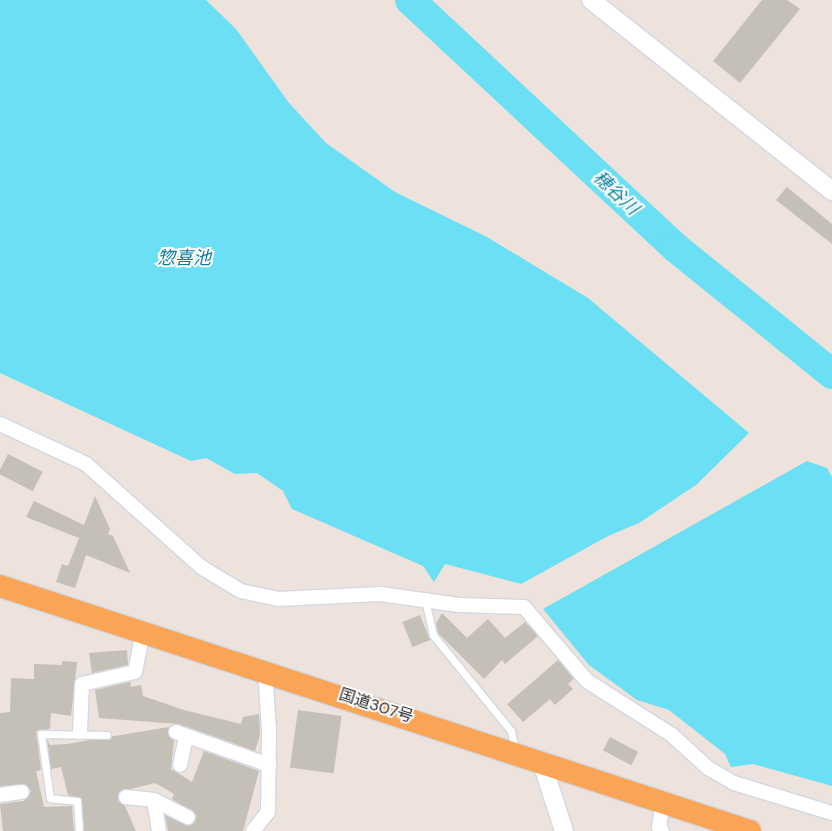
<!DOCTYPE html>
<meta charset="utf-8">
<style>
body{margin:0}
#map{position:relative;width:832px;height:831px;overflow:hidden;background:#ede3dc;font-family:"DM Sans","Noto Sans JP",sans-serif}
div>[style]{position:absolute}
.water>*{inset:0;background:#6bdff3}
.river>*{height:30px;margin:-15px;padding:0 15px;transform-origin:15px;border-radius:15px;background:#6bdff3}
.building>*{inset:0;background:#c4bfb7;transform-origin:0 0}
.roads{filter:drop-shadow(1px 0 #d1d7e4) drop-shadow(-1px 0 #d1d7e4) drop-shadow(0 1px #d1d7e4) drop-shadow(0 -1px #d1d7e4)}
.service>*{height:7px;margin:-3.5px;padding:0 3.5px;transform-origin:3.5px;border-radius:3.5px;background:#fff}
.minor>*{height:14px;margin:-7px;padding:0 7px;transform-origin:7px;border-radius:7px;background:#fff}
.tertiary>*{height:18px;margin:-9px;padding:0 9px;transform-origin:9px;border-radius:9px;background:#fff}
.trunk>*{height:22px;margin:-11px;padding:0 11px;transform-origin:11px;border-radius:11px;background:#faa456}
span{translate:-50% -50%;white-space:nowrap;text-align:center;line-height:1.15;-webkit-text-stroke:4px #fff;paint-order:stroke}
.street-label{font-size:16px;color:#2a2a2a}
.water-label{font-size:18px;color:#097ea0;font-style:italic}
</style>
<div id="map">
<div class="water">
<i style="clip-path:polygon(0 0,206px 0,236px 29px,289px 103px,326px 143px,395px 192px,487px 237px,588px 298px,749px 433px,696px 485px,639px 523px,608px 536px,521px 584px,445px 564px,434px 582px,423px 566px,292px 509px,283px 491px,257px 473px,235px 474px,206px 458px,191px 461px,0 373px)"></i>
<i style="clip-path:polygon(807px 461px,827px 468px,832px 477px,832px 786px,753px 764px,731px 767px,725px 754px,669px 710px,637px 700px,589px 665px,543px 609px)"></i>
</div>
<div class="river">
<i style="left:410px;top:0;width:364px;rotate:43deg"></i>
<i style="left:676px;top:248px;width:201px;rotate:38.9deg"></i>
</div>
<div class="building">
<i style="clip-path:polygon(762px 0,787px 0,800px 9px,740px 83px,713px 61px)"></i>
<i style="clip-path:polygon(787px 187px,832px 224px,832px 244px,776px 200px)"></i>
<i style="left:8px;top:454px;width:39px;height:22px;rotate:27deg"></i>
<i style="clip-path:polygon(95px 496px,110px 529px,108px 534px,113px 536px,130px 573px,86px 555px,75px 588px,56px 582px,62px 564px,68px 566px,79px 538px,26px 517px,34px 501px,84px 525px)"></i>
<i style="clip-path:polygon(442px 613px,467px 638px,488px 619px,505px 638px,525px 622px,538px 636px,505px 664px,502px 660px,484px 679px,438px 633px,436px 623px)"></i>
<i style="left:420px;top:615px;width:27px;height:19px;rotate:68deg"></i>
<i style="clip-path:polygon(127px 650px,128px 665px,92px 673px,89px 653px)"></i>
<i style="clip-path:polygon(558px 660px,574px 679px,568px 684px,573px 689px,555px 705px,550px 699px,523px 722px,507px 704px)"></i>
<i style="clip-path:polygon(62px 661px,77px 662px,71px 716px,51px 713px,50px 729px,36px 731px,41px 770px,36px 771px,44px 807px,72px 806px,74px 831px,3px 831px,0 804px,24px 801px,31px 791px,25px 784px,0 786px,0 713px,10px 712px,11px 678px,34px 679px,34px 664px,62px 665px)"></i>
<i style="clip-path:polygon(130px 682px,131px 687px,141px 685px,143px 696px,184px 710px,241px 724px,243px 717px,259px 714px,260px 735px,255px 751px,179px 724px,99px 718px,95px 690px)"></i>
<i style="left:298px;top:710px;width:44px;height:58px;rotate:8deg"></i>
<i style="clip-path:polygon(169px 727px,168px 734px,174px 741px,171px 769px,192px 782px,204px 751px,259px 771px,243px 831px,168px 831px,165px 815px,188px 826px,197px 816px,172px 799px,174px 794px,155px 783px,119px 792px,118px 801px,125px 806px,136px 831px,84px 831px,82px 799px,68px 795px,61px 767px,51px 769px,47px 739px,50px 745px,67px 744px)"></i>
<i style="left:610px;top:737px;width:32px;height:15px;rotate:28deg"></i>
</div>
<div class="roads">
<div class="service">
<i style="left:425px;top:600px;width:36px;rotate:77deg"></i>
<i style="left:433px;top:635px;width:124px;rotate:50.9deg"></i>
<i style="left:511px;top:731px;width:20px;rotate:79deg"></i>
<i style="left:79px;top:831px;width:30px;rotate:-94deg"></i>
<i style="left:77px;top:801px;width:27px;rotate:-174deg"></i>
<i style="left:50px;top:798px;width:65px;rotate:-98deg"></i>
<i style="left:41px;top:734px;width:66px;rotate:0.9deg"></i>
</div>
<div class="minor">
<i style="left:0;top:424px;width:95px;rotate:24.9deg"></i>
<i style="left:86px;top:464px;width:154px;rotate:41.8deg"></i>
<i style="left:201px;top:567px;width:47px;rotate:31deg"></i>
<i style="left:241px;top:591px;width:38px;rotate:12deg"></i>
<i style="left:278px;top:599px;width:102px;rotate:-2.8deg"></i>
<i style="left:380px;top:594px;width:80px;rotate:7.9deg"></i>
<i style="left:459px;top:605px;width:65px;rotate:1.8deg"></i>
<i style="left:524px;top:607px;width:97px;rotate:49.6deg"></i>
<i style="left:587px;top:681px;width:101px;rotate:32.4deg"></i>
<i style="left:672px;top:735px;width:49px;rotate:42.5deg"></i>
<i style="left:708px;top:768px;width:30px;rotate:30deg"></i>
<i style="left:734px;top:783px;width:102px;rotate:17deg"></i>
<i style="left:80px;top:732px;width:48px;rotate:-87.6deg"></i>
<i style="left:82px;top:684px;width:54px;rotate:-12.8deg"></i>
<i style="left:135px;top:672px;width:42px;rotate:-79deg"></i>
<i style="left:176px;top:732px;width:99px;rotate:19.5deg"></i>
<i style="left:180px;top:765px;width:30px;rotate:-78deg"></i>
<i style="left:0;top:795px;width:22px;rotate:-8deg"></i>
<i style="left:126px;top:797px;width:28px;rotate:6deg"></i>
<i style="left:154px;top:800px;width:38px;rotate:27deg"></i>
<i style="left:154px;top:800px;width:31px;rotate:81deg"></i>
<i style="left:253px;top:831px;width:24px;rotate:-52deg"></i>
<i style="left:268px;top:812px;width:82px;rotate:-89.3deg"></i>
<i style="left:269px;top:730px;width:60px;rotate:-93.8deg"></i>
<i style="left:662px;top:831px;width:5px;rotate:-127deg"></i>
<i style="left:659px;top:827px;width:25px;rotate:-81deg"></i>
</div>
<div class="tertiary">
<i style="left:591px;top:0;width:308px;rotate:38.4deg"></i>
<i style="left:542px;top:763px;width:71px;rotate:72.1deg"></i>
</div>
<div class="trunk">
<i style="left:0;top:586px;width:789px;rotate:18.09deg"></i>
</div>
</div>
<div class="street-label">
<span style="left:376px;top:706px;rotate:18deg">国道307号</span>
</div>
<div class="water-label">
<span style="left:616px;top:193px;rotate:43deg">穂谷川</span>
<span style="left:184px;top:258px">惣喜池</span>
</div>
</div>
